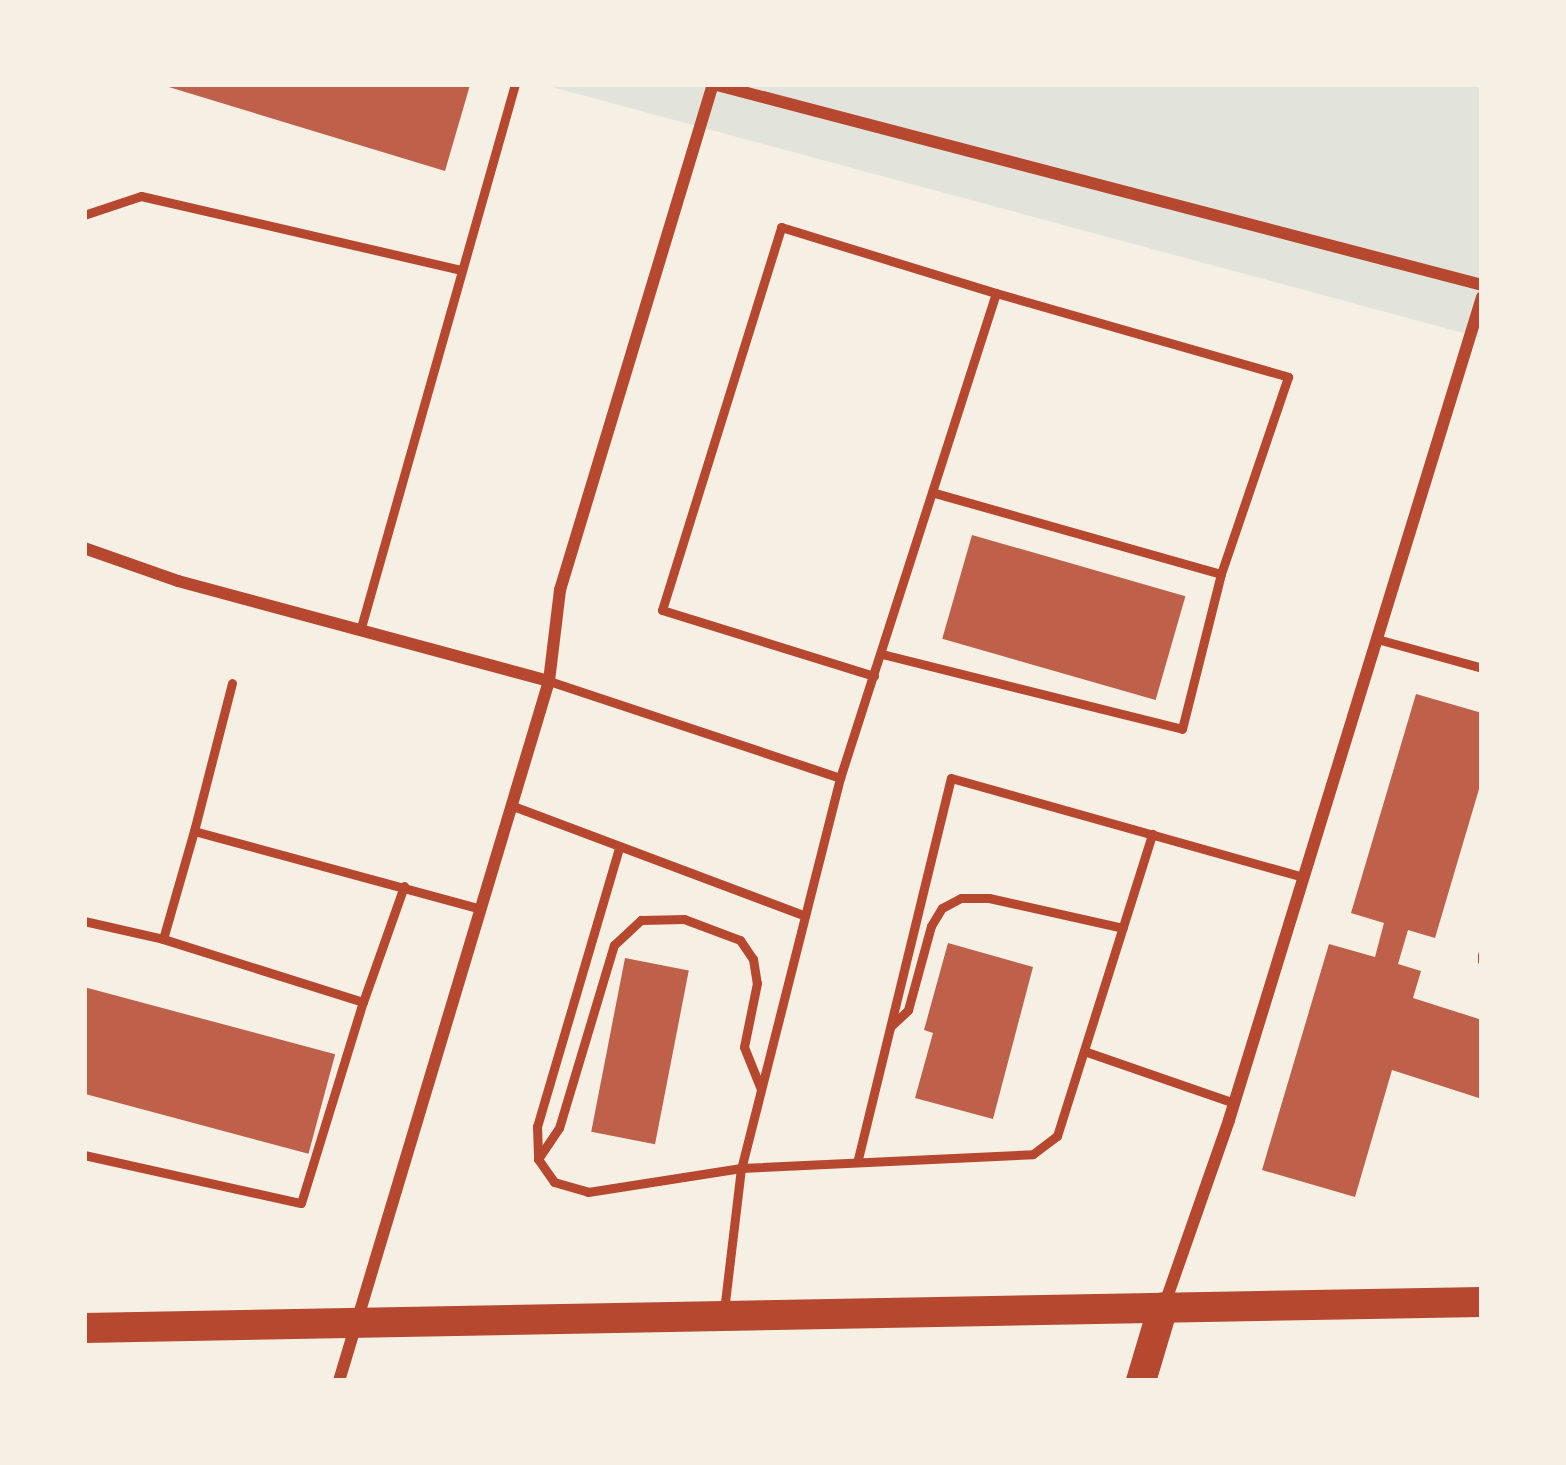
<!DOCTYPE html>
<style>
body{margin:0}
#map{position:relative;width:1566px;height:1465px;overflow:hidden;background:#f6efe4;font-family:"Golos Text",sans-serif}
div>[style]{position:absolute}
.green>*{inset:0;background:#e2e4dc}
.building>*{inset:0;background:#bf614a;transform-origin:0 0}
.service>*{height:9px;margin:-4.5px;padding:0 4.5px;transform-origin:4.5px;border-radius:4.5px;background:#b5482f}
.minor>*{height:12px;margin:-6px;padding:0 6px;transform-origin:6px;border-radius:6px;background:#b5482f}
.primary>*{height:30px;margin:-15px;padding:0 15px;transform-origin:15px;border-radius:15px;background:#b5482f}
span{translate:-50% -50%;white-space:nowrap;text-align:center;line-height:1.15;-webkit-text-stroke:9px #f6efe4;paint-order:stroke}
.frame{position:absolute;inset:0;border:87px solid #f6efe4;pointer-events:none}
</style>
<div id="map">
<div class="green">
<i style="clip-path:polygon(541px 84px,1482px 84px,1482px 338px)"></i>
</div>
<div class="building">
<i style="clip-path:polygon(159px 84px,467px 84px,470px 85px,445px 171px)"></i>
<i style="left:972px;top:535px;width:222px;height:108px;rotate:16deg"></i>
<i style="clip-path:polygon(1416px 694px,1482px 713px,1482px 779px,1435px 938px,1408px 930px,1398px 964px,1421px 971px,1413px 998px,1482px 1020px,1482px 1099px,1392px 1070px,1355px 1197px,1262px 1170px,1329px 944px,1375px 957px,1384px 923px,1351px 913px)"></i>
<i style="clip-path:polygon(948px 943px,1033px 967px,993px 1119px,915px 1098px,933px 1033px,924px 1030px)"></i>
<i style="left:625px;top:958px;width:65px;height:177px;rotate:11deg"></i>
<i style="left:84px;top:987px;width:260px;height:103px;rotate:15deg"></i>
</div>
<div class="service">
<i style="left:84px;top:215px;width:60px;rotate:-18.4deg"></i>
<i style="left:141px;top:196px;width:328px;rotate:13deg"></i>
<i style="left:360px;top:631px;width:569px;rotate:-74.18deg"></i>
<i style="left:1377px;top:639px;width:109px;rotate:15.4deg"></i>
<i style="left:882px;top:654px;width:309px;rotate:14deg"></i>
<i style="left:1182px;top:729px;width:160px;rotate:-75.9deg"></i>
<i style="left:874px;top:676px;width:222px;rotate:-162.7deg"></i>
<i style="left:662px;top:610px;width:401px;rotate:-72.7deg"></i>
<i style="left:781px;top:227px;width:225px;rotate:17.1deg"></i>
<i style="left:549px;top:681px;width:307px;rotate:18.4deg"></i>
<i style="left:840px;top:778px;width:402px;rotate:104.2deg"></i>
<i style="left:741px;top:1168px;width:144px;rotate:96.8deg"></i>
<i style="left:232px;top:683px;width:153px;rotate:104.4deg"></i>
<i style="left:194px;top:831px;width:297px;rotate:15.2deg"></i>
<i style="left:840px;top:778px;width:509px;rotate:-72.17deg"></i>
<i style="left:996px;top:293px;width:304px;rotate:16deg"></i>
<i style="left:1288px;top:377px;width:208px;rotate:108.8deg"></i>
<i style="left:1221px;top:574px;width:297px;rotate:-164.2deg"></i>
<i style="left:513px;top:806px;width:312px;rotate:20.6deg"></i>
<i style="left:619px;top:848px;width:290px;rotate:106.4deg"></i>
<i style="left:537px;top:1126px;width:33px;rotate:88deg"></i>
<i style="left:538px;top:1159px;width:28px;rotate:55deg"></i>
<i style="left:554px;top:1182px;width:35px;rotate:16deg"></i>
<i style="left:588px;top:1192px;width:155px;rotate:-8.9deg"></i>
<i style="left:741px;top:1168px;width:292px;rotate:-2.7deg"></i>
<i style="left:1033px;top:1154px;width:30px;rotate:-37deg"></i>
<i style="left:1057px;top:1136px;width:317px;rotate:-72.5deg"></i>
<i style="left:84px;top:921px;width:81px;rotate:12.8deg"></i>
<i style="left:163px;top:939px;width:112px;rotate:-74deg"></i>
<i style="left:1482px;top:955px;width:6px;rotate:90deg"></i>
<i style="left:363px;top:1002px;width:123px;rotate:-70.5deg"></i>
<i style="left:891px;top:1026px;width:23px;rotate:-43deg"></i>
<i style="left:908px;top:1010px;width:87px;rotate:-74.7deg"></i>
<i style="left:931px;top:926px;width:21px;rotate:-59deg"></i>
<i style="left:942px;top:908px;width:21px;rotate:-28deg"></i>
<i style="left:961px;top:898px;width:28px"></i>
<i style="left:989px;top:898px;width:137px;rotate:12.6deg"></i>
<i style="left:1084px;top:1051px;width:159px;rotate:19.1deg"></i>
<i style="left:84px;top:1155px;width:222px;rotate:12.5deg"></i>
<i style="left:301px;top:1203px;width:210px;rotate:-72.9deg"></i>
<i style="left:363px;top:1002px;width:210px;rotate:-162.5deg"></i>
<i style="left:538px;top:1159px;width:37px;rotate:-56deg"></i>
<i style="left:559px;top:1128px;width:191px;rotate:-73.3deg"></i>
<i style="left:614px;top:945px;width:37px;rotate:-43deg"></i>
<i style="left:641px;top:920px;width:43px;rotate:-1.3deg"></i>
<i style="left:684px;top:919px;width:60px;rotate:20.6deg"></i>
<i style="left:740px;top:940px;width:23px;rotate:56deg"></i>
<i style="left:753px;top:959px;width:24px;rotate:81deg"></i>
<i style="left:757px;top:983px;width:65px;rotate:101.5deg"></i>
<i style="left:744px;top:1047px;width:45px;rotate:68deg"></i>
<i style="left:858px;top:1159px;width:392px;rotate:-76.3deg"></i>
<i style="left:951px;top:778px;width:366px;rotate:15.7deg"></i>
</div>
<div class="minor">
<i style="left:713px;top:84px;width:795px;rotate:14.65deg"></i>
<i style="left:84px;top:548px;width:100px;rotate:19.3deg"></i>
<i style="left:178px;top:581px;width:384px;rotate:15.1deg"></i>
<i style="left:1164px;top:1306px;width:197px;rotate:-70.7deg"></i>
<i style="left:1229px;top:1120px;width:861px;rotate:-72.91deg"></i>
<i style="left:339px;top:1381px;width:731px;rotate:-73.3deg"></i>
<i style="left:549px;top:681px;width:92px;rotate:-83.1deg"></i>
<i style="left:560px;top:590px;width:529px;rotate:-73.18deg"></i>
</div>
<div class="primary">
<i style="left:84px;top:1328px;width:1398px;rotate:-1.07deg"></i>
<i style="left:1141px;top:1381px;width:77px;rotate:-73.4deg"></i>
</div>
<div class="frame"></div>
</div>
